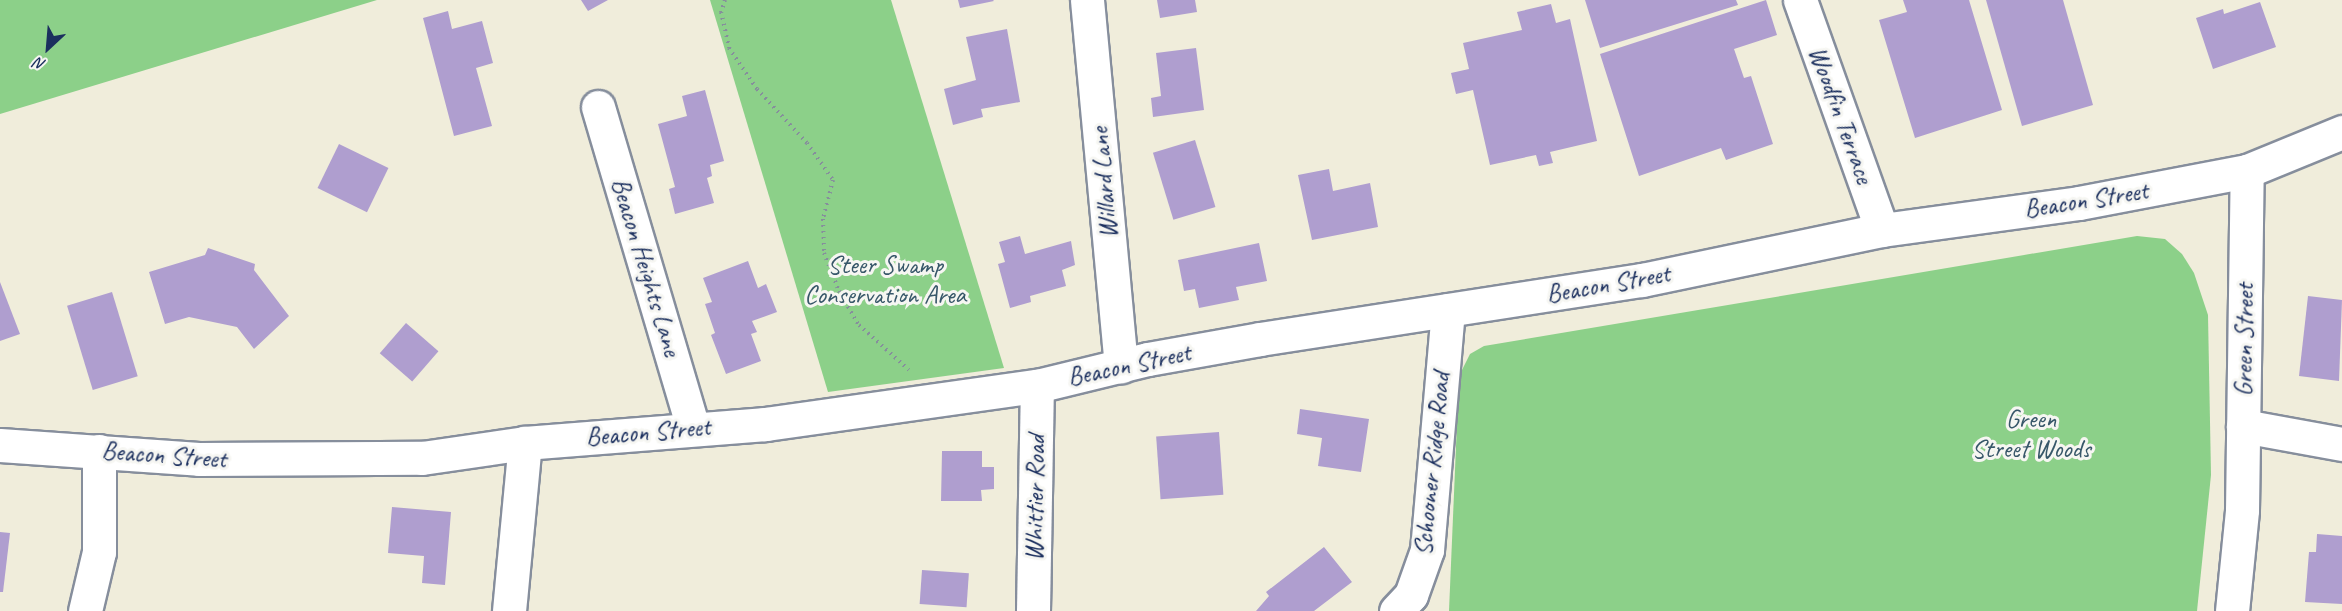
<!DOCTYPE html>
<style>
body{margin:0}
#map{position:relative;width:2342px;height:611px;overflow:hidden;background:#f0eddb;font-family:Caveat,sans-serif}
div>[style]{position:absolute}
.green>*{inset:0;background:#8cd089}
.building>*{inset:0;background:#af9ecf;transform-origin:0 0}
.path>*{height:4px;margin-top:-2px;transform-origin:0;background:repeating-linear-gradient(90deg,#868e9c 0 1.5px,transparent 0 6px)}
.roads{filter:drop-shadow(2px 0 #868e9c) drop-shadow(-2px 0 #868e9c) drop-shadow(0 2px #868e9c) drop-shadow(0 -2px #868e9c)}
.minor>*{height:33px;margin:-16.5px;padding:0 16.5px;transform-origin:16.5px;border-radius:16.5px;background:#fff}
span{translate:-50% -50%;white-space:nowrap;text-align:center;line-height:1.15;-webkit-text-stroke:6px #f6f6f2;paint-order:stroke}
.street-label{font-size:26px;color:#1b2f5e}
.park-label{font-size:26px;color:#375769}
.north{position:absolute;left:18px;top:18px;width:60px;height:60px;-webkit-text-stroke:4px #f6f6f2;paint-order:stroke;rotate:206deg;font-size:16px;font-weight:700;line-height:24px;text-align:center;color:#1b2f5e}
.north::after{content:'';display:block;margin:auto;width:21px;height:27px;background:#1b2f5e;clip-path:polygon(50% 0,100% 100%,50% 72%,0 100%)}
</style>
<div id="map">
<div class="green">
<i style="clip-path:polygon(0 0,377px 0,0 114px)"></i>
<i style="clip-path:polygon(710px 0,891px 0,1004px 368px,828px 392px)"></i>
<i style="clip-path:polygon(2137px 236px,2165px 239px,2182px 254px,2194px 273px,2208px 315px,2211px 475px,2197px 611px,1449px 611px,1459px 376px,1470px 354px,1484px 346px)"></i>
</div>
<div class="building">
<i style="clip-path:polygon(581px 0,608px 0,588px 11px)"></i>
<i style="clip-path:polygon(958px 0,993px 0,994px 1px,960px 8px)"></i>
<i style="clip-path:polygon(1157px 0,1195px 0,1197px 12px,1160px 18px)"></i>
<i style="clip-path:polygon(1585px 0,1736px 0,1738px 5px,1600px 48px)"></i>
<i style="clip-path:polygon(1766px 0,1777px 35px,1734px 49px,1744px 78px,1751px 76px,1773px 144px,1726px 160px,1721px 148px,1639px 176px,1600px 54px)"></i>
<i style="clip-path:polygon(1903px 0,1969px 0,2002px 110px,1915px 138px,1879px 20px,1907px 12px)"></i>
<i style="clip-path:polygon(1986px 0,2063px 0,2093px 105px,2022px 126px)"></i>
<i style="clip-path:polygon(2260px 2px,2276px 47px,2213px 69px,2196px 18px,2223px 9px,2224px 14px)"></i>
<i style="clip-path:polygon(1551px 4px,1556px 23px,1570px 19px,1597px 141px,1550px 152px,1553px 163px,1539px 166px,1536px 155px,1490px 165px,1473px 90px,1456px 94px,1451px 73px,1469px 69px,1463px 43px,1522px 30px,1517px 12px)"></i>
<i style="clip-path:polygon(448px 11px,452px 29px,482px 21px,493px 63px,476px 68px,492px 126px,454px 136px,423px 18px)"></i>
<i style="clip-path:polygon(1007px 29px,1020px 102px,981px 109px,983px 117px,953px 125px,944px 89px,976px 80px,966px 37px)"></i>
<i style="clip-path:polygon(1196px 48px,1204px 110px,1153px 117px,1151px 98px,1161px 96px,1156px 53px)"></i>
<i style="clip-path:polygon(705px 90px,724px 161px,710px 165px,712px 176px,707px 178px,714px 203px,675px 214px,669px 189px,675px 187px,658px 124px,687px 116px,682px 96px)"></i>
<i style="left:1195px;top:140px;width:70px;height:44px;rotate:73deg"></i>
<i style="left:339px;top:144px;width:55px;height:49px;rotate:26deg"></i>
<i style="clip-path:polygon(1329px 169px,1333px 191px,1370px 183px,1378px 227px,1312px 240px,1298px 175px)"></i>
<i style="clip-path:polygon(1020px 236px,1025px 254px,1071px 241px,1075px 265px,1062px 270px,1066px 286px,1030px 296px,1031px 302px,1010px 308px,998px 264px,1005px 262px,999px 242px)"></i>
<i style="clip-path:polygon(1259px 243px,1267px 281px,1236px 287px,1239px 300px,1199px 308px,1195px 289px,1184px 291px,1178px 260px)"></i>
<i style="clip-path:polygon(208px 248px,255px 264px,254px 270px,289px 316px,254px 349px,237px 327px,189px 317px,165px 324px,149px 272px,205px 255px)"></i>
<i style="clip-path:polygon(748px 261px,758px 288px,766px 284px,777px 312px,752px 321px,757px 332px,751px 334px,761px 361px,726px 374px,711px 335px,715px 333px,705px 304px,712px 302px,703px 278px)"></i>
<i style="clip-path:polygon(0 282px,20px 334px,0 341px)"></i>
<i style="left:112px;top:292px;width:88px;height:47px;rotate:73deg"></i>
<i style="clip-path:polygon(2308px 296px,2342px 300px,2339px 381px,2299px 376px)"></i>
<i style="left:406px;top:323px;width:43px;height:40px;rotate:41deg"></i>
<i style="clip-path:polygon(1300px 409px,1369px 419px,1361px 472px,1318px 466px,1322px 438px,1297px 434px)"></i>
<i style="left:1219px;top:432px;width:63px;height:63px;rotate:86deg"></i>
<i style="clip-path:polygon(942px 451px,982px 451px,982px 467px,994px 467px,994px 489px,981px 490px,982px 501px,941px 501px)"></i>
<i style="clip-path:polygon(392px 507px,451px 512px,445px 585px,422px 583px,424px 556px,388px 553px)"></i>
<i style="clip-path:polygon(0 532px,10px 533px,3px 592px,0 592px)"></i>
<i style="clip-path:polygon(2317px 534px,2342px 536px,2342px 604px,2305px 602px,2309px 552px,2316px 552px)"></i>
<i style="clip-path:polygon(1324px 547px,1352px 582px,1314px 611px,1256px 611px,1269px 596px,1266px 592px)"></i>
<i style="left:922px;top:570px;width:47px;height:34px;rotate:4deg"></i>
</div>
<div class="path">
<i style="left:725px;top:0;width:13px;rotate:108deg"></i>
<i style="left:721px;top:12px;width:37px;rotate:77deg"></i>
<i style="left:729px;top:48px;width:50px;rotate:55.7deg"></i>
<i style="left:757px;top:89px;width:74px;rotate:47.2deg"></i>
<i style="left:807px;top:143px;width:45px;rotate:54.9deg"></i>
<i style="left:833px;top:180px;width:40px;rotate:104.4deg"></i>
<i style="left:823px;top:219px;width:34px;rotate:88deg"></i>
<i style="left:824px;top:253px;width:41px;rotate:68.5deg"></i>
<i style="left:839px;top:291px;width:39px;rotate:60deg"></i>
<i style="left:859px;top:325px;width:67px;rotate:42deg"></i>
</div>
<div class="roads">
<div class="minor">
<i style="left:1087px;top:0;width:368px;rotate:84.7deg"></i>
<i style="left:1800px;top:0;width:244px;rotate:70.4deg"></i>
<i style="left:598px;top:107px;width:334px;rotate:73.5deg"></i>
<i style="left:2243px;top:426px;width:101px;rotate:10.3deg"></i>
<i style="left:0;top:445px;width:199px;rotate:4deg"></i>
<i style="left:199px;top:459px;width:223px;rotate:-0.3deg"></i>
<i style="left:422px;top:458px;width:104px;rotate:-8.3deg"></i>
<i style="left:525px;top:443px;width:241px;rotate:-4.5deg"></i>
<i style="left:765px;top:424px;width:275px;rotate:-8deg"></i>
<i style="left:1037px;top:386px;width:114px;rotate:-13.7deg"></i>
<i style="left:1148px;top:359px;width:114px;rotate:-10.1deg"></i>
<i style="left:1260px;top:339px;width:387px;rotate:-8.8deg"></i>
<i style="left:1642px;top:280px;width:245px;rotate:-11.8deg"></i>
<i style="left:1882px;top:230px;width:199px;rotate:-7.8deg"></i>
<i style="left:2079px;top:203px;width:171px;rotate:-10.8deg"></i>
<i style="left:2247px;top:171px;width:103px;rotate:-22.3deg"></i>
<i style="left:85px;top:611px;width:61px;rotate:-76.7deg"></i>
<i style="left:99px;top:552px;width:101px;rotate:-90deg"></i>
<i style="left:509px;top:611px;width:169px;rotate:-84.6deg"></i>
<i style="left:1033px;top:611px;width:225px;rotate:-89deg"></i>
<i style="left:1396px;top:611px;width:22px;rotate:-47deg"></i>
<i style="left:1411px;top:595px;width:48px;rotate:-70.4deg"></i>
<i style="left:1427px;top:550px;width:241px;rotate:-85deg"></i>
<i style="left:2232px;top:611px;width:101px;rotate:-84.3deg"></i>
<i style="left:2242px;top:510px;width:339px;rotate:-89.2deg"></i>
</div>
</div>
<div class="street-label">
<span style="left:1841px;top:115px;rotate:70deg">Woodfin Terrace</span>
<span style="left:1104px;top:183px;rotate:-95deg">Willard Lane</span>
<span style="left:2086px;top:200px;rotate:-9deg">Beacon Street</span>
<span style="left:646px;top:267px;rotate:73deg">Beacon Heights Lane</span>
<span style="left:1608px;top:284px;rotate:-10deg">Beacon Street</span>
<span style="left:2244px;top:340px;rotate:-89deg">Green Street</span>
<span style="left:1129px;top:365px;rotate:-12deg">Beacon Street</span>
<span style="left:648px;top:432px;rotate:-5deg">Beacon Street</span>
<span style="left:164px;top:455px;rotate:4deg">Beacon Street</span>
<span style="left:1432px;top:464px;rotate:-84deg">Schooner Ridge Road</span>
<span style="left:1035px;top:498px;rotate:-89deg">Whittier Road</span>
</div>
<div class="park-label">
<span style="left:885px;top:280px">Steer Swamp<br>Conservation Area</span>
<span style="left:2031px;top:434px">Green<br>Street Woods</span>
</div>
<div class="north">N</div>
</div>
